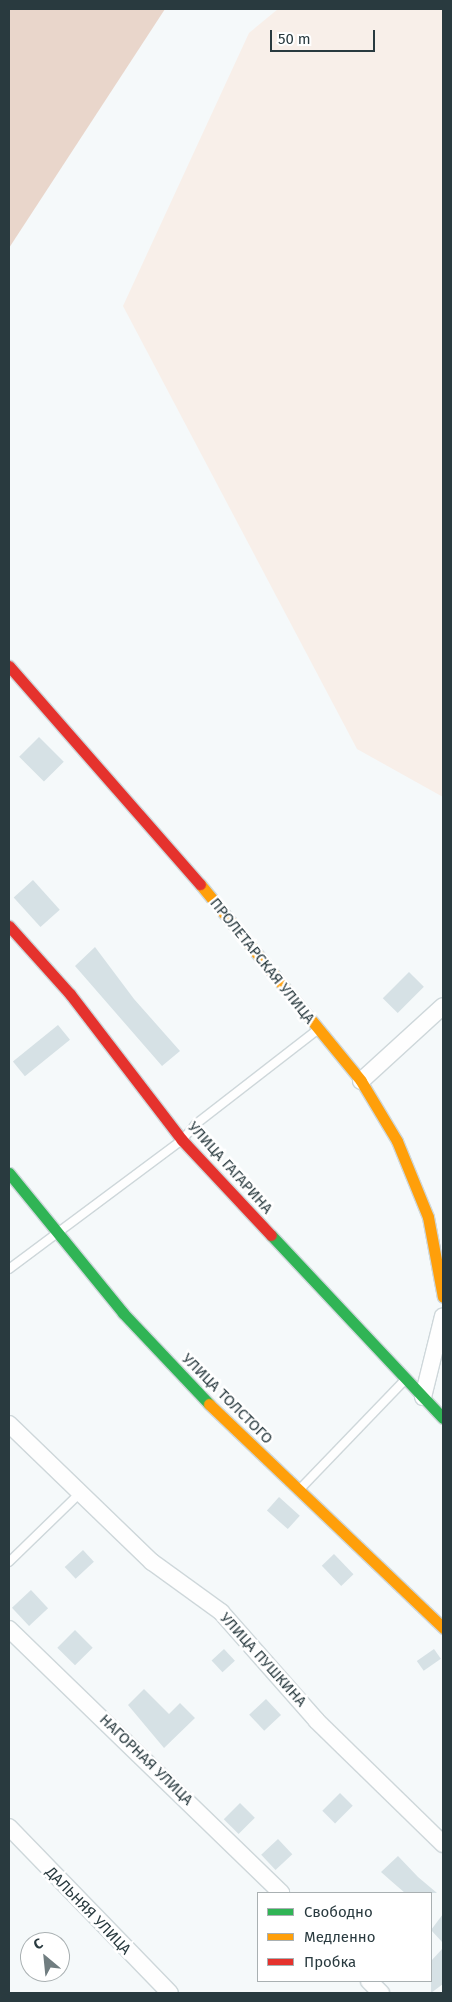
<!DOCTYPE html>
<meta charset="utf-8">
<style>
body{margin:0}
#map{position:relative;width:452px;height:2002px;overflow:hidden;background:#f5f9fa;font-family:"Fira Sans",sans-serif}
div>[style]{position:absolute}
.green>*{inset:0;background:#f8efe9}
.forest>*{inset:0;background:#e9d6cb}
.building>*{inset:0;background:#d6e1e5;transform-origin:0 0}
.roads{filter:drop-shadow(1px 0 #ced7da) drop-shadow(-1px 0 #ced7da) drop-shadow(0 1px #ced7da) drop-shadow(0 -1px #ced7da)}
.lane>*{height:8px;margin:-4px;padding:0 4px;transform-origin:4px;border-radius:4px;background:#fefefe}
.street>*{height:16px;margin:-8px;padding:0 8px;transform-origin:8px;border-radius:8px;background:#fefefe}
.fast>*{height:11px;margin:-5.5px;padding:0 5.5px;transform-origin:5.5px;border-radius:5.5px;background:#30b455}
.slow>*{height:11px;margin:-5.5px;padding:0 5.5px;transform-origin:5.5px;border-radius:5.5px;background:#ff9f0a}
.jam>*{height:11px;margin:-5.5px;padding:0 5.5px;transform-origin:5.5px;border-radius:5.5px;background:#e5322d}
span{translate:-50% -50%;white-space:nowrap;text-align:center;line-height:1.15;-webkit-text-stroke:5px #fff;paint-order:stroke}
.street-label{font-size:15px;color:#293a3f}
.frame{position:absolute;inset:0;border:10px solid #293a3f;pointer-events:none}
.legend{position:absolute;left:257px;top:1892px;width:175px;height:90px;box-sizing:border-box;background:#fff;border:1px solid #a9b0b2;margin:0;padding:6px 9px;list-style:none;font-size:15px;color:#293a3f}
.legend li{display:flex;align-items:center;gap:10px;height:25px}
.legend b{width:25px;border:1px solid #a9b0b2}
.north{position:absolute;left:20px;top:1932px;width:50px;height:50px;box-sizing:border-box;background:#fff;border:1px solid #a9b0b2;border-radius:50%;rotate:332deg;font-size:14px;font-weight:700;line-height:20px;text-align:center;color:#293a3f}
.north::after{content:'';display:block;margin:auto;width:18px;height:22px;background:#707d80;clip-path:polygon(50% 0,100% 100%,50% 72%,0 100%)}
.scale{position:absolute;left:270px;top:30px;width:105px;height:22px;box-sizing:border-box;border:2px solid #293a3f;border-top:0;padding-left:6px;font-size:15px;line-height:18px;white-space:nowrap;color:#293a3f;-webkit-text-stroke:4px #fff;paint-order:stroke}
</style>
<div id="map">
<div class="green">
<i style="clip-path:polygon(278px 9px,443px 9px,443px 797px,357px 749px,123px 306px,249px 33px)"></i>
</div>
<div class="forest">
<i style="clip-path:polygon(9px 9px,165px 9px,9px 248px)"></i>
</div>
<div class="building">
<i style="left:39px;top:737px;width:35px;height:28px;rotate:45deg"></i>
<i style="left:33px;top:880px;width:40px;height:26px;rotate:48deg"></i>
<i style="clip-path:polygon(95px 947px,134px 999px,180px 1051px,162px 1066px,75px 966px)"></i>
<i style="left:409px;top:972px;width:21px;height:37px;rotate:45deg"></i>
<i style="left:58px;top:1025px;width:19px;height:58px;rotate:51deg"></i>
<i style="left:279px;top:1497px;width:28px;height:18px;rotate:42deg"></i>
<i style="left:83px;top:1550px;width:16px;height:25px;rotate:47deg"></i>
<i style="left:334px;top:1554px;width:28px;height:17px;rotate:46deg"></i>
<i style="left:31px;top:1590px;width:25px;height:26px;rotate:47deg"></i>
<i style="left:75px;top:1630px;width:25px;height:25px;rotate:45deg"></i>
<i style="left:224px;top:1649px;width:16px;height:17px;rotate:47deg"></i>
<i style="left:434px;top:1649px;width:12px;height:21px;rotate:55deg"></i>
<i style="clip-path:polygon(144px 1689px,169px 1714px,180px 1703px,195px 1718px,164px 1748px,128px 1705px)"></i>
<i style="left:266px;top:1699px;width:22px;height:23px;rotate:47deg"></i>
<i style="left:340px;top:1793px;width:18px;height:25px;rotate:45deg"></i>
<i style="left:240px;top:1803px;width:21px;height:23px;rotate:45deg"></i>
<i style="left:278px;top:1839px;width:21px;height:23px;rotate:47deg"></i>
<i style="clip-path:polygon(398px 1856px,418px 1877px,437px 1893px,405px 1893px,390px 1880px,381px 1872px)"></i>
<i style="clip-path:polygon(443px 1914px,443px 1943px,431px 1930px)"></i>
<i style="clip-path:polygon(443px 1948px,443px 1984px,431px 1993px,431px 1961px)"></i>
</div>
<div class="roads">
<div class="lane">
<i style="left:9px;top:1269px;width:216px;rotate:-36.7deg"></i>
<i style="left:182px;top:1140px;width:21px;rotate:-49deg"></i>
<i style="left:196px;top:1124px;width:153px;rotate:-37.8deg"></i>
<i style="left:300px;top:1489px;width:150px;rotate:-46.1deg"></i>
<i style="left:9px;top:1562px;width:100px;rotate:-44.2deg"></i>
</div>
<div class="street">
<i style="left:361px;top:1081px;width:111px;rotate:-42.4deg"></i>
<i style="left:423px;top:1397px;width:83px;rotate:-76.1deg"></i>
<i style="left:9px;top:1424px;width:199px;rotate:44deg"></i>
<i style="left:152px;top:1562px;width:85px;rotate:35.9deg"></i>
<i style="left:221px;top:1612px;width:145px;rotate:48.6deg"></i>
<i style="left:317px;top:1721px;width:176px;rotate:44.3deg"></i>
<i style="left:9px;top:1629px;width:379px;rotate:44.1deg"></i>
<i style="left:9px;top:1827px;width:231px;rotate:45.9deg"></i>
<i style="left:369px;top:1981px;width:17px;rotate:45deg"></i>
</div>
<div class="fast">
<i style="left:9px;top:1173px;width:181px;rotate:50.8deg"></i>
<i style="left:123px;top:1313px;width:125px;rotate:46.6deg"></i>
<i style="left:271px;top:1235px;width:251px;rotate:46.8deg"></i>
</div>
<div class="slow">
<i style="left:200px;top:884px;width:254px;rotate:50.7deg"></i>
<i style="left:361px;top:1081px;width:70px;rotate:59deg"></i>
<i style="left:397px;top:1141px;width:82px;rotate:67.8deg"></i>
<i style="left:428px;top:1217px;width:81px;rotate:79.4deg"></i>
<i style="left:209px;top:1404px;width:324px;rotate:43.7deg"></i>
</div>
<div class="jam">
<i style="left:9px;top:666px;width:290px;rotate:48.8deg"></i>
<i style="left:9px;top:926px;width:91px;rotate:48.1deg"></i>
<i style="left:70px;top:994px;width:184px;rotate:52.5deg"></i>
<i style="left:182px;top:1140px;width:130px;rotate:46.9deg"></i>
</div>
</div>
<div class="street-label">
<span style="left:262px;top:961px;rotate:51deg">ПРОЛЕТАРСКАЯ УЛИЦА</span>
<span style="left:230px;top:1168px;rotate:48deg">УЛИЦА ГАГАРИНА</span>
<span style="left:227px;top:1399px;rotate:45deg">УЛИЦА ТОЛСТОГО</span>
<span style="left:263px;top:1660px;rotate:48deg">УЛИЦА ПУШКИНА</span>
<span style="left:146px;top:1760px;rotate:44deg">НАГОРНАЯ УЛИЦА</span>
<span style="left:88px;top:1911px;rotate:46deg">ДАЛЬНЯЯ УЛИЦА</span>
</div>
<div class="frame"></div>
<ul class="legend">
<li><b style="height:6px;background:#30b455"></b>Свободно</li>
<li><b style="height:6px;background:#ff9f0a"></b>Медленно</li>
<li><b style="height:6px;background:#e5322d"></b>Пробка</li>
</ul>
<div class="north">С</div>
<div class="scale">50 m</div>
</div>
